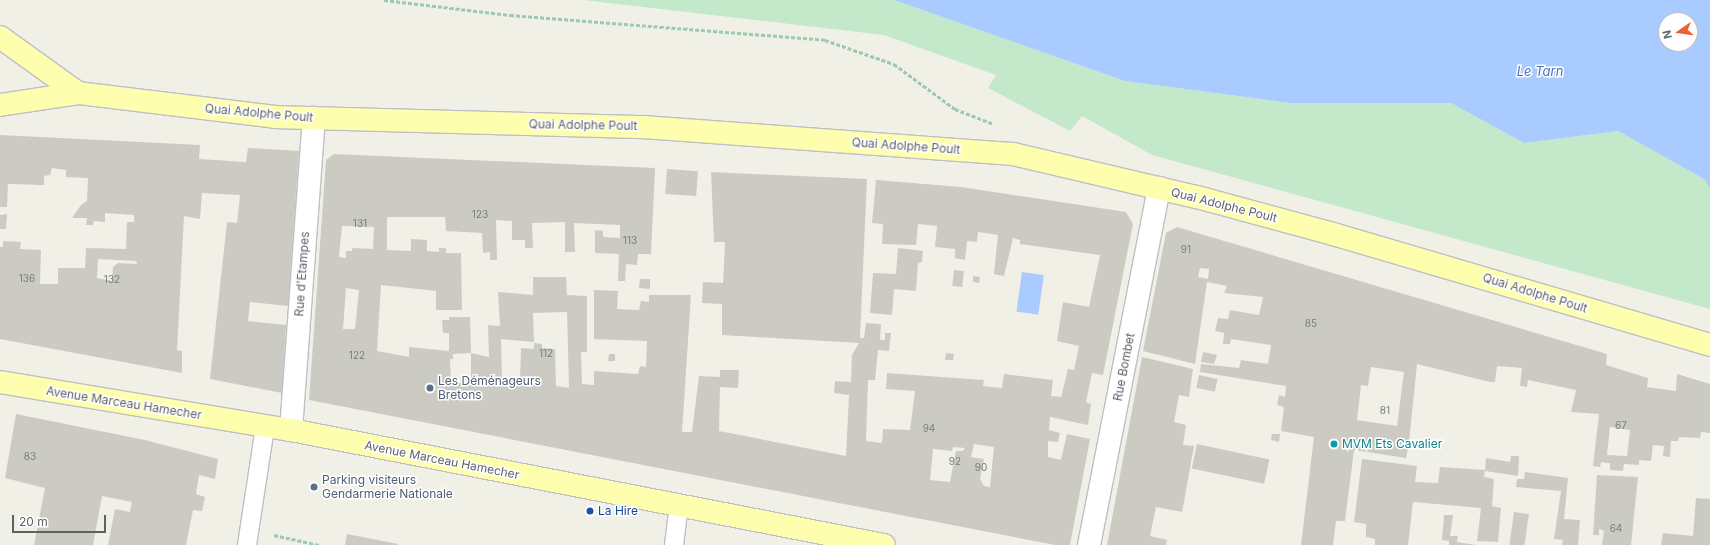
<!DOCTYPE html>
<meta charset="utf-8">
<style>
body{margin:0}
#map{position:relative;width:1710px;height:545px;overflow:hidden;background:#f1f0e7;font-family:Inter,sans-serif}
div>[style]{position:absolute}
.green>*{inset:0;background:#c4e8ca}
.water>*{inset:0;background:#a9cbff;transform-origin:0 0}
.building>*{inset:0;background:#cccbc3;transform-origin:0 0}
.path>*{height:2.5px;margin-top:-1.25px;transform-origin:0;background:repeating-linear-gradient(90deg,#9dc9b1 0 4px,transparent 0 6px)}
.roads{filter:drop-shadow(1px 0 #bebfc6) drop-shadow(-1px 0 #bebfc6) drop-shadow(0 1px #bebfc6) drop-shadow(0 -1px #bebfc6)}
.service>*{height:18px;margin:-9px;padding:0 9px;transform-origin:9px;border-radius:9px;background:#fff}
.minor>*{height:22px;margin:-11px;padding:0 11px;transform-origin:11px;border-radius:11px;background:#fff}
.primary>*{height:22px;margin:-11px;padding:0 11px;transform-origin:11px;border-radius:11px;background:#feffae}
.dots>*{width:11px;height:11px;translate:-50% -50%;box-sizing:border-box;border:2px solid #fff;border-radius:50%}
span{translate:-50% -50%;white-space:nowrap;text-align:center;line-height:1.15;-webkit-text-stroke:3px #fff;paint-order:stroke}
.number-label{font-size:10px;color:#7a7c7f}
.number-label span{-webkit-text-stroke-width:0}
.street-label{font-size:12px;color:#5e6168}
.service-label{font-size:12px;color:#4e5e75}
.left{translate:0 -50%;text-align:left}
.culture-label{font-size:12px;color:#0d838f}
.transit-label{font-size:12px;color:#164399}
.water-label{font-size:13px;color:#4870c6;font-style:italic}
.north{position:absolute;left:1658px;top:12px;width:40px;height:40px;box-sizing:border-box;background:#fff;border:1px solid #bfc0c3;border-radius:50%;rotate:257deg;font-size:11px;font-weight:700;line-height:16px;text-align:center;color:#5e6168}
.north::after{content:'';display:block;margin:auto;width:14px;height:18px;background:#ec6032;clip-path:polygon(50% 0,100% 100%,50% 72%,0 100%)}
.scale{position:absolute;left:12px;top:515px;width:94px;height:18px;box-sizing:border-box;border:2px solid #5e6168;border-top:0;padding-left:5px;font-size:12px;line-height:14px;white-space:nowrap;color:#5e6168;-webkit-text-stroke:3px #fff;paint-order:stroke}
</style>
<div id="map">
<div class="green">
<i style="clip-path:polygon(583px 0,894px 0,1125px 81px,1290px 103px,1451px 103px,1524px 143px,1618px 131px,1704px 179px,1710px 189px,1710px 309px,1152px 155px,1082px 116px,1070px 131px,988px 88px,996px 75px,884px 35px)"></i>
</div>
<div class="water">
<i style="clip-path:polygon(evenodd,894px 0,1710px 0,1710px 189px,1704px 179px,1618px 131px,1524px 143px,1451px 103px,1290px 103px,1125px 81px,894px 0,1666px 20px,1690px 20px,1690px 44px,1666px 44px,1666px 20px)"></i>
<i style="left:1022px;top:272px;width:22px;height:40px;rotate:8deg"></i>
</div>
<div class="building">
<i style="clip-path:polygon(evenodd,0 135px,200px 145px,199px 159px,246px 162px,248px 148px,299px 151px,288px 306px,250px 302px,248px 321px,286px 325px,282px 393px,210px 379px,227px 222px,237px 223px,240px 195px,202px 193px,200px 219px,184px 216px,177px 350px,182px 351px,182px 373px,0 339px,0 247px,3px 247px,3px 241px,21px 242px,20px 249px,41px 250px,40px 284px,58px 284px,58px 268px,85px 268px,86px 248px,126px 249px,127px 222px,134px 222px,134px 215px,105px 213px,105px 222px,94px 221px,93px 225px,86px 225px,87px 218px,72px 218px,81px 205px,87px 201px,88px 178px,66px 177px,66px 170px,52px 168px,50px 175px,44px 176px,44px 185px,8px 184px,7px 207px,0 207px,0 135px,98px 259px,136px 261px,137px 264px,118px 263px,113px 267px,112px 281px,97px 278px,98px 259px)"></i>
<i style="clip-path:polygon(evenodd,334px 154px,655px 168px,651px 254px,638px 254px,637px 265px,626px 264px,625px 281px,618px 281px,619px 254px,595px 253px,595px 230px,603px 231px,603px 237px,620px 238px,620px 225px,574px 223px,575px 252px,565px 252px,565px 222px,532px 223px,533px 248px,525px 248px,525px 240px,512px 240px,512px 221px,496px 220px,497px 260px,490px 260px,490px 252px,483px 253px,482px 233px,446px 231px,445px 217px,387px 217px,387px 250px,411px 251px,411px 239px,427px 240px,427px 251px,439px 252px,439px 248px,446px 248px,446px 253px,461px 253px,462px 310px,436px 310px,436px 291px,381px 285px,377px 351px,409px 357px,409px 347px,449px 351px,449px 333px,443px 333px,442px 320px,449px 320px,449px 317px,470px 317px,471px 353px,453px 354px,453px 359px,450px 359px,451px 383px,471px 383px,471px 353px,489px 357px,488px 325px,500px 326px,498px 292px,533px 295px,533px 277px,566px 277px,567px 295px,587px 296px,587px 352px,581px 352px,582px 384px,594px 385px,594px 371px,638px 374px,640px 366px,646px 367px,647px 341px,594px 339px,594px 290px,618px 291px,617px 309px,639px 310px,641px 301px,649px 302px,649px 295px,691px 295px,682px 432px,692px 432px,699px 376px,720px 377px,720px 370px,739px 370px,738px 388px,720px 387px,719px 431px,846px 456px,849px 395px,834px 393px,835px 381px,851px 382px,852px 355px,859px 343px,722px 335px,722px 304px,702px 303px,703px 282px,723px 283px,725px 242px,714px 242px,711px 172px,867px 179px,860px 338px,864px 338px,866px 323px,881px 324px,880px 340px,885px 340px,885px 333px,891px 333px,889px 351px,878px 350px,875px 380px,868px 380px,866px 441px,882px 443px,883px 429px,910px 430px,915px 391px,886px 389px,887px 373px,984px 380px,983px 386px,1002px 388px,1004px 374px,1053px 380px,1051px 396px,1061px 397px,1068px 369px,1074px 370px,1079px 346px,1057px 341px,1063px 302px,1089px 307px,1100px 255px,1020px 244px,1020px 240px,1013px 238px,1004px 276px,994px 274px,998px 235px,978px 232px,977px 242px,967px 241px,965px 260px,955px 258px,955px 249px,935px 247px,937px 226px,918px 224px,916px 245px,882px 244px,883px 224px,872px 223px,876px 180px,961px 187px,1126px 212px,1133px 224px,1103px 375px,1092px 373px,1086px 402px,1091px 404px,1088px 425px,1050px 417px,1049px 430px,1060px 433px,1058px 442px,1048px 441px,1048px 457px,1061px 460px,1067px 434px,1090px 439px,1070px 545px,1055px 545px,309px 400px,326px 160px,334px 154px,342px 226px,374px 227px,373px 249px,352px 248px,352px 251px,346px 251px,346px 258px,339px 257px,342px 226px,334px 154px,346px 288px,359px 290px,355px 329px,343px 329px,346px 288px,334px 154px,567px 312px,569px 388px,556px 386px,555px 349px,542px 348px,542px 344px,534px 343px,534px 349px,521px 348px,520px 382px,502px 379px,501px 339px,534px 342px,533px 313px,567px 312px,334px 154px,974px 444px,994px 447px,990px 487px,984px 486px,980px 479px,984px 459px,971px 457px,974px 444px,334px 154px,953px 447px,965px 448px,963px 451px,956px 451px,950px 482px,930px 480px,933px 449px,952px 451px,953px 447px)"></i>
<i style="left:667px;top:169px;width:31px;height:25px;rotate:4deg"></i>
<i style="clip-path:polygon(7px 214px,6px 229px,0 229px,0 215px)"></i>
<i style="clip-path:polygon(evenodd,1177px 227px,1607px 354px,1606px 365px,1648px 378px,1647px 387px,1676px 391px,1677px 374px,1710px 384px,1710px 433px,1701px 432px,1700px 438px,1679px 437px,1678px 441px,1671px 441px,1670px 457px,1663px 456px,1664px 446px,1653px 445px,1651px 461px,1639px 460px,1639px 465px,1624px 464px,1623px 471px,1610px 470px,1610px 463px,1606px 463px,1601px 462px,1600px 467px,1593px 466px,1599px 414px,1571px 412px,1576px 390px,1528px 380px,1527px 387px,1520px 386px,1522px 368px,1497px 366px,1495px 382px,1490px 382px,1417px 364px,1409px 442px,1415px 444px,1414px 448px,1408px 448px,1406px 458px,1354px 450px,1345px 521px,1336px 521px,1333px 545px,1301px 545px,1314px 437px,1281px 431px,1284px 407px,1277px 405px,1279px 395px,1285px 397px,1286px 386px,1200px 372px,1201px 364px,1239px 368px,1241px 360px,1268px 364px,1271px 345px,1231px 339px,1230px 344px,1223px 344px,1224px 333px,1215px 331px,1218px 318px,1228px 319px,1230px 310px,1259px 315px,1263px 297px,1224px 293px,1227px 286px,1207px 282px,1195px 364px,1143px 351px,1166px 233px,1177px 227px,1200px 268px,1209px 269px,1208px 279px,1198px 277px,1200px 268px,1177px 227px,1371px 367px,1404px 372px,1397px 426px,1357px 420px,1361px 385px,1368px 386px,1371px 367px,1177px 227px,1610px 427px,1630px 430px,1627px 456px,1607px 455px,1610px 427px)"></i>
<i style="clip-path:polygon(898px 248px,923px 251px,922px 262px,918px 263px,916px 291px,894px 289px,892px 315px,870px 313px,873px 273px,896px 274px)"></i>
<i style="left:954px;top:270px;width:10px;height:16px;rotate:6deg"></i>
<i style="clip-path:polygon(973px 276px,980px 277px,979px 283px,973px 282px)"></i>
<i style="clip-path:polygon(640px 279px,650px 279px,650px 289px,639px 288px)"></i>
<i style="clip-path:polygon(1203px 352px,1217px 355px,1214px 364px,1201px 362px)"></i>
<i style="clip-path:polygon(946px 353px,954px 354px,953px 360px,945px 360px)"></i>
<i style="clip-path:polygon(609px 354px,615px 354px,615px 361px,608px 361px)"></i>
<i style="clip-path:polygon(1142px 357px,1193px 369px,1189px 397px,1179px 395px,1174px 422px,1186px 425px,1183px 445px,1194px 446px,1185px 496px,1182px 512px,1156px 507px,1150px 536px,1167px 540px,1166px 545px,1107px 545px)"></i>
<i style="left:1199px;top:375px;width:19px;height:13px;rotate:12deg"></i>
<i style="clip-path:polygon(16px 414px,145px 440px,218px 459px,215px 479px,199px 475px,196px 494px,205px 497px,202px 511px,193px 510px,186px 545px,108px 545px,115px 509px,130px 512px,132px 502px,102px 496px,93px 545px,34px 545px,45px 488px,5px 478px)"></i>
<i style="clip-path:polygon(1272px 434px,1280px 434px,1279px 442px,1271px 440px)"></i>
<i style="left:1197px;top:444px;width:74px;height:25px;rotate:12deg"></i>
<i style="clip-path:polygon(1511px 456px,1519px 456px,1518px 476px,1485px 471px,1486px 458px,1510px 462px)"></i>
<i style="clip-path:polygon(1362px 459px,1417px 466px,1415px 482px,1438px 483px,1440px 467px,1485px 470px,1484px 477px,1494px 479px,1492px 506px,1501px 508px,1498px 542px,1477px 541px,1481px 508px,1413px 502px,1408px 545px,1375px 545px,1375px 539px,1366px 537px,1366px 524px,1354px 522px)"></i>
<i style="clip-path:polygon(1525px 472px,1568px 478px,1564px 519px,1580px 520px,1578px 545px,1562px 545px,1563px 540px,1554px 539px,1561px 491px,1516px 487px,1517px 479px,1524px 479px)"></i>
<i style="clip-path:polygon(1597px 475px,1638px 477px,1631px 545px,1602px 545px,1604px 531px,1599px 529px,1599px 535px,1593px 535px)"></i>
<i style="clip-path:polygon(1696px 498px,1710px 499px,1710px 545px,1661px 545px,1663px 533px,1693px 536px)"></i>
<i style="left:1514px;top:512px;width:15px;height:33px;rotate:8deg"></i>
<i style="clip-path:polygon(1444px 515px,1453px 515px,1450px 536px,1458px 536px,1457px 542px,1476px 545px,1449px 545px,1449px 541px,1442px 540px)"></i>
<i style="clip-path:polygon(347px 534px,398px 544px,398px 545px,345px 545px)"></i>
</div>
<div class="path">
<i style="left:384px;top:0;width:127px;rotate:6.8deg"></i>
<i style="left:510px;top:15px;width:316px;rotate:4.5deg"></i>
<i style="left:825px;top:40px;width:73px;rotate:19.2deg"></i>
<i style="left:894px;top:64px;width:76px;rotate:36.4deg"></i>
<i style="left:955px;top:109px;width:40px;rotate:21deg"></i>
<i style="left:274px;top:535px;width:46px;rotate:12.5deg"></i>
</div>
<div class="roads">
<div class="service">
<i style="left:247px;top:545px;width:119px;rotate:-81.3deg"></i>
<i style="left:674px;top:545px;width:39px;rotate:-83deg"></i>
</div>
<div class="minor">
<i style="left:291px;top:430px;width:313px;rotate:-85.8deg"></i>
<i style="left:1089px;top:545px;width:364px;rotate:-78.9deg"></i>
</div>
<div class="primary">
<i style="left:0;top:37px;width:96px;rotate:35.7deg"></i>
<i style="left:0;top:105px;width:79px;rotate:-8.7deg"></i>
<i style="left:78px;top:93px;width:198px;rotate:6.9deg"></i>
<i style="left:275px;top:117px;width:369px;rotate:1.6deg"></i>
<i style="left:644px;top:127px;width:370px;rotate:4.2deg"></i>
<i style="left:1013px;top:154px;width:189px;rotate:13.2deg"></i>
<i style="left:1197px;top:197px;width:141px;rotate:15.2deg"></i>
<i style="left:1333px;top:234px;width:393px;rotate:16.4deg"></i>
<i style="left:0;top:382px;width:295px;rotate:9.4deg"></i>
<i style="left:291px;top:430px;width:604px;rotate:10.98deg"></i>
</div>
</div>
<div class="dots">
<i style="left:430px;top:388px;background:#5c6f8a"></i>
<i style="left:1334px;top:444px;background:#0f9aa8"></i>
<i style="left:314px;top:487px;background:#5c6f8a"></i>
<i style="left:590px;top:511px;background:#1a4fb4"></i>
</div>
<div class="number-label">
<span style="left:480px;top:215px">123</span>
<span style="left:360px;top:224px">131</span>
<span style="left:630px;top:241px">113</span>
<span style="left:1186px;top:250px">91</span>
<span style="left:27px;top:279px">136</span>
<span style="left:112px;top:280px">132</span>
<span style="left:1311px;top:324px">85</span>
<span style="left:546px;top:354px">112</span>
<span style="left:357px;top:356px">122</span>
<span style="left:1385px;top:411px">81</span>
<span style="left:1621px;top:426px">67</span>
<span style="left:929px;top:429px">94</span>
<span style="left:30px;top:457px">83</span>
<span style="left:955px;top:462px">92</span>
<span style="left:981px;top:468px">90</span>
<span style="left:1616px;top:529px">64</span>
</div>
<div class="street-label">
<span style="left:259px;top:113px;rotate:5deg">Quai Adolphe Poult</span>
<span style="left:583px;top:125px;rotate:1deg">Quai Adolphe Poult</span>
<span style="left:906px;top:146px;rotate:4deg">Quai Adolphe Poult</span>
<span style="left:1224px;top:205px;rotate:14deg">Quai Adolphe Poult</span>
<span style="left:302px;top:274px;rotate:-86deg">Rue d'Etampes</span>
<span style="left:1535px;top:293px;rotate:17deg">Quai Adolphe Poult</span>
<span style="left:1124px;top:367px;rotate:-79deg">Rue Bombet</span>
<span style="left:124px;top:403px;rotate:9deg">Avenue Marceau Hamecher</span>
<span style="left:442px;top:460px;rotate:11deg">Avenue Marceau Hamecher</span>
</div>
<div class="service-label">
<span class="left" style="left:438px;top:388px">Les Déménageurs<br>Bretons</span>
<span class="left" style="left:322px;top:487px">Parking visiteurs<br>Gendarmerie Nationale</span>
</div>
<div class="culture-label">
<span class="left" style="left:1342px;top:444px">MVM Ets Cavalier</span>
</div>
<div class="transit-label">
<span class="left" style="left:598px;top:511px">La Hire</span>
</div>
<div class="water-label">
<span style="left:1540px;top:71px">Le Tarn</span>
</div>
<div class="north">N</div>
<div class="scale">20 m</div>
</div>
